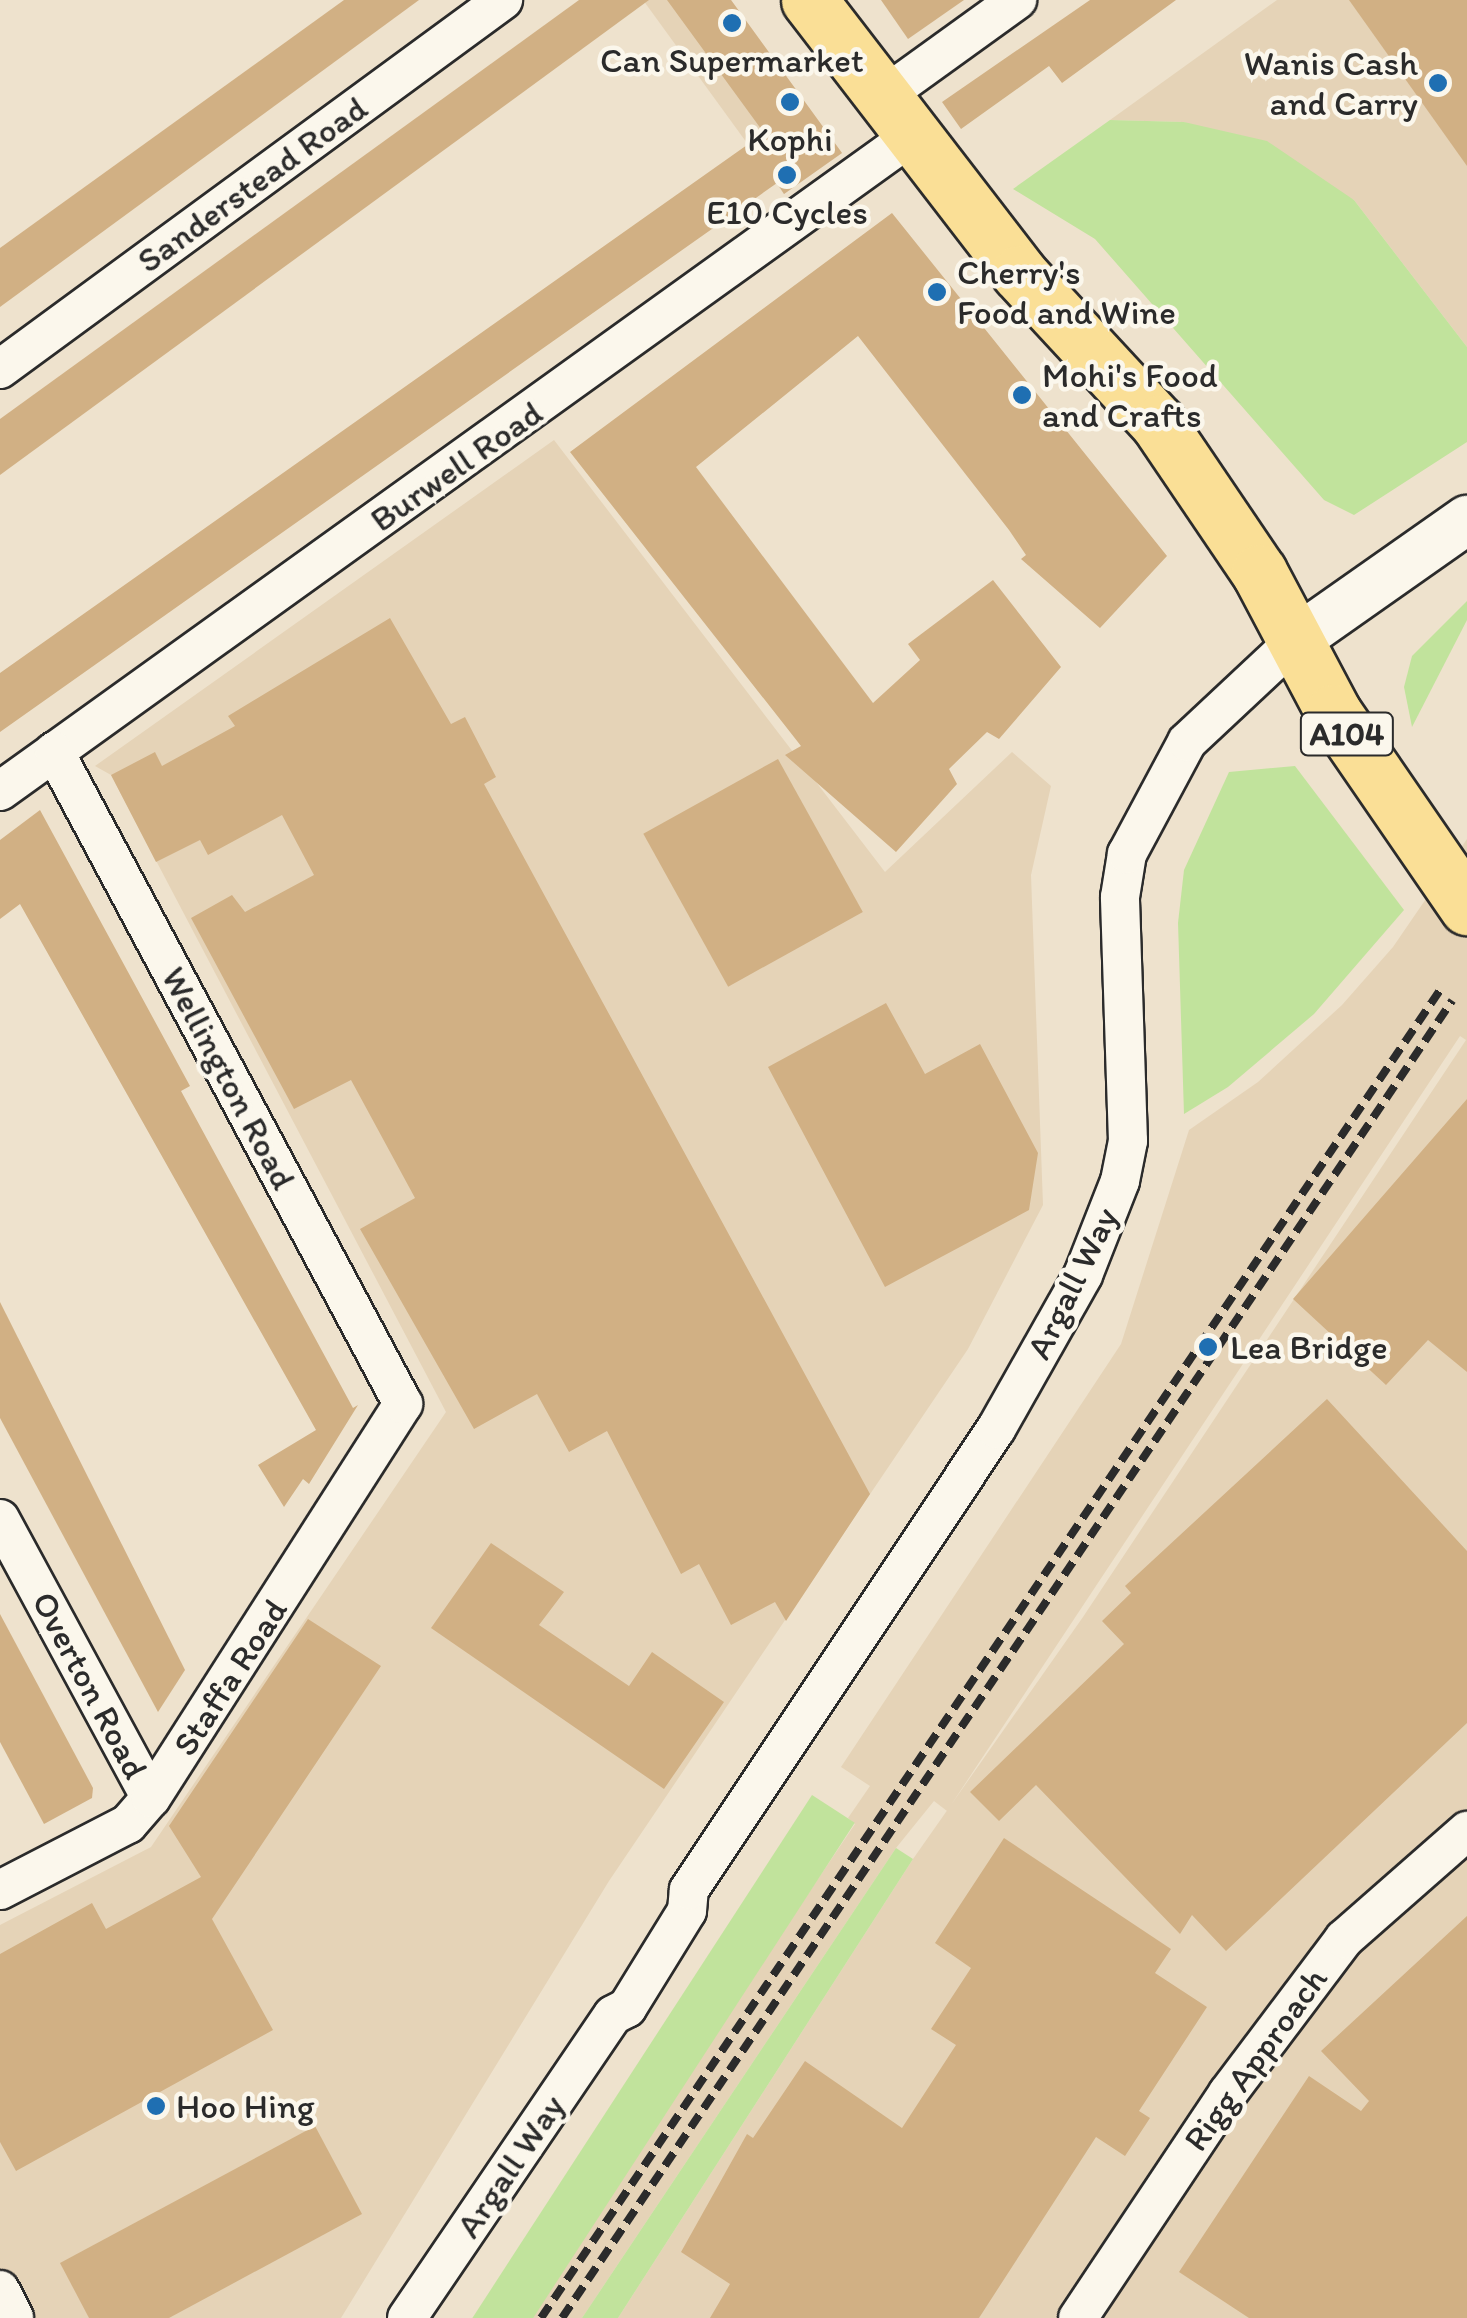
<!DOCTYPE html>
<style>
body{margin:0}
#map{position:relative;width:1467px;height:2318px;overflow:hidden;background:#eee2cd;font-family:Itim,sans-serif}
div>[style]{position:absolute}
.built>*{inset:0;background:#e5d3b7}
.green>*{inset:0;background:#c1e39c;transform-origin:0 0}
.building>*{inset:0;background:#d1b084;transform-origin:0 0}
.roads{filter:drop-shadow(2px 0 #2b2b2b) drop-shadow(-2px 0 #2b2b2b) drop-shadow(0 2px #2b2b2b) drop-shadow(0 -2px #2b2b2b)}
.minor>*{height:38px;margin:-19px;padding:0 19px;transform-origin:19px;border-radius:19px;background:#fbf7ec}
.tertiary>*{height:48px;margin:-24px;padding:0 24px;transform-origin:24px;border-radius:24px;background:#fbf7ec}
.primary>*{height:55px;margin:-27.5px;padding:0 27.5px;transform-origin:27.5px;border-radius:27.5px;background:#fadf96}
.rail>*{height:8px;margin-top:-4px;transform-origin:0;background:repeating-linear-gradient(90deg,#2b2b2b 0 15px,transparent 0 23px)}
.dots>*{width:28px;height:28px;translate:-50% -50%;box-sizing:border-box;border:5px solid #fbf7ec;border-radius:50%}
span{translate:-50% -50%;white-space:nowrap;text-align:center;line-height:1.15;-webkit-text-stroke:9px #fbf7ec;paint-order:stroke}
.shield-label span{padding:2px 8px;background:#fbf7ec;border:2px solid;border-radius:8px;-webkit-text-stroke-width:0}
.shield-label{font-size:32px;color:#2b2b2b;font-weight:700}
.poi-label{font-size:35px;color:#2b2b2b}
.right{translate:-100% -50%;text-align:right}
.left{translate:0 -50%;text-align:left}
.street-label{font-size:35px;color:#2b2b2b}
</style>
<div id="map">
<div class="built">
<i style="clip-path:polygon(643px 0,731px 0,842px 153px,784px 194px)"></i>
<i style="clip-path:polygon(1277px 0,1467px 0,1467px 347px,1354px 200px,1184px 122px,1110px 120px)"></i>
<i style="clip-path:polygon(554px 440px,885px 872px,1012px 752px,1051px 786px,1031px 875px,1043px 1205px,968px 1349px,609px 1881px,341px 2318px,0 2318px,0 1925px,151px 1847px,446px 1412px,111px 775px,95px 766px)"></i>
<i style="clip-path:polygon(1467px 839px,1467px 2318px,618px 2318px,913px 1859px,1083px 1617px,1466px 1040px,1460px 1036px,947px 1811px,934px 1801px,896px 1848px,582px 2318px,523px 2318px,855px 1824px,848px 1818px,870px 1786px,841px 1767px,1121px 1344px,1189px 1130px,1258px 1082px,1342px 1005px,1393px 947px)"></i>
</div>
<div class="green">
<i style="clip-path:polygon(1110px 120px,1184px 122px,1267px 141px,1354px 200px,1467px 347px,1467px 442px,1354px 515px,1324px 500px,1095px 239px,1013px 189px)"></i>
<i style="clip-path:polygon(1467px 601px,1467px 620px,1412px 727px,1404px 687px,1412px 656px)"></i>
<i style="clip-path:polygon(1295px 766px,1404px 910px,1314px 1014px,1228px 1087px,1184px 1114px,1178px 923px,1184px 870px,1229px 772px)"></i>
<i style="left:812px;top:1795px;width:51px;height:630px;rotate:33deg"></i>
<i style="clip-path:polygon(896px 1848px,913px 1859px,618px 2318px,582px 2318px)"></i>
</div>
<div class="building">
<i style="clip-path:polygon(344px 0,419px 0,0 307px,0 248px)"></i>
<i style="clip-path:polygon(579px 0,649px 0,0 475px,0 419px)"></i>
<i style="clip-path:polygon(667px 0,731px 0,842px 153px,784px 194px,777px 183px,0 732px,0 673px,764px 133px)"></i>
<i style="clip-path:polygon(881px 0,964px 0,908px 39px)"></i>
<i style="clip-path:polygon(1090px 0,1176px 0,1062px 83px,1049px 66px,961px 129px,942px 102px)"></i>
<i style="clip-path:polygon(1349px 0,1467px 0,1467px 166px)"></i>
<i style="clip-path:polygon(892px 213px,1167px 556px,1100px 628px,1021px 559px,1026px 555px,1009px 530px,858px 336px,696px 467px,873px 703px,920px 660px,908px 644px,993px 580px,1061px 667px,999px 739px,987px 732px,949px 769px,957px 784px,896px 852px,785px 755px,801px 746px,570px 452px)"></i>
<i style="clip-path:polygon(390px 618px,451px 724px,465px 717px,496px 777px,484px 784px,870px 1494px,786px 1621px,775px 1602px,731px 1625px,699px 1564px,681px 1574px,607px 1431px,569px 1452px,537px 1394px,474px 1429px,360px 1229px,415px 1198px,351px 1080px,294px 1109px,191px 918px,232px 895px,245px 912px,314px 875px,282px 815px,208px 855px,200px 840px,156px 862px,111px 775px,155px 752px,162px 766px,235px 726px,228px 716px)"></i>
<i style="left:778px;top:759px;width:175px;height:154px;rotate:61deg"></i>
<i style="clip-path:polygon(40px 810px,190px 1086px,181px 1091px,353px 1408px,358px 1405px,309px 1484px,303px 1479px,284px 1507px,258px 1465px,316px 1430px,20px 904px,0 919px,0 840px)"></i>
<i style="clip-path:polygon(886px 1003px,925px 1074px,980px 1044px,1038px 1153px,1029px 1210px,885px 1287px,768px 1067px)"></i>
<i style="clip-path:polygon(1467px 1099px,1467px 1372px,1428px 1340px,1386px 1385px,1293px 1299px)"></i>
<i style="clip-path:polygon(0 1302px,185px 1670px,158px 1712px,0 1418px)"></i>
<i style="clip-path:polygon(1327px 1399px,1467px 1551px,1467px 1723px,1226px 1951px,1192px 1915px,1180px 1934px,1036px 1785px,999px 1821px,970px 1792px,1124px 1644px,1102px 1621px,1131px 1593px,1125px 1586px)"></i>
<i style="clip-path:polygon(491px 1543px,564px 1592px,539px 1625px,629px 1686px,652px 1652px,724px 1702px,664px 1789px,431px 1628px)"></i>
<i style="clip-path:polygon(0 1614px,93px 1788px,92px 1798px,44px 1824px,0 1742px)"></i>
<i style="clip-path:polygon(308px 1619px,381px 1666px,212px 1919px,273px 2030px,16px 2171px,0 2142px,0 1954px,92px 1903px,106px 1929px,201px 1877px,169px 1826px)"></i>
<i style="clip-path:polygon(1004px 1838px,1171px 1949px,1155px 1973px,1207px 2007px,1139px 2111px,1150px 2118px,1125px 2156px,1096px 2137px,979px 2318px,710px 2318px,730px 2284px,681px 2252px,747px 2134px,753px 2138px,805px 2061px,902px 2128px,956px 2045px,931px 2029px,971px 1968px,935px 1943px)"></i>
<i style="clip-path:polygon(1467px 1916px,1467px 2318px,1249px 2318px,1179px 2272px,1309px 2076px,1361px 2111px,1369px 2101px,1321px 2051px)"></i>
<i style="clip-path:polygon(315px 2126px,362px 2214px,169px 2318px,89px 2318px,60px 2263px)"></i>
</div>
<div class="roads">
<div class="minor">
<i style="left:881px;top:98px;width:168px;rotate:-35.8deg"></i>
<i style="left:0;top:369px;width:624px;rotate:-36.26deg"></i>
<i style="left:0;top:791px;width:1121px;rotate:-35.7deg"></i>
<i style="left:0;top:1519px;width:317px;rotate:61.6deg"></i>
<i style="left:0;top:1890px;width:144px;rotate:-27.3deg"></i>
<i style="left:128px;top:1824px;width:35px;rotate:-49deg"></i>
<i style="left:151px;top:1798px;width:468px;rotate:-57.4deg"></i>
<i style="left:403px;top:1404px;width:740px;rotate:-118.12deg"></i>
<i style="left:0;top:2290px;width:31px;rotate:63deg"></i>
<i style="left:407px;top:2318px;width:366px;rotate:-55.8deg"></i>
<i style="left:613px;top:2015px;width:16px;rotate:-27deg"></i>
<i style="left:627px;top:2008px;width:114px;rotate:-58.3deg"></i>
<i style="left:687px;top:1911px;width:21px;rotate:-85deg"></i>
<i style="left:689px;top:1890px;width:554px;rotate:-56.34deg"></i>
<i style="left:996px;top:1429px;width:177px;rotate:-60.5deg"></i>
<i style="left:1083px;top:1275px;width:101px;rotate:-68.5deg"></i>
<i style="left:1120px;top:1181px;width:41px;rotate:-78.7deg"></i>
<i style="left:1128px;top:1141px;width:244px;rotate:-91.9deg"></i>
<i style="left:1120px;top:897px;width:44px;rotate:-80.8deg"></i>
<i style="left:1127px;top:854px;width:127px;rotate:-61.8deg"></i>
<i style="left:1187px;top:742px;width:149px;rotate:-43.1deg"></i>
<i style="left:1078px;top:2318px;width:270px;rotate:-56.3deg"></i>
<i style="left:1228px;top:2093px;width:193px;rotate:-53deg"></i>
<i style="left:1344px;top:1939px;width:164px;rotate:-41.3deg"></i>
</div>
<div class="tertiary">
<i style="left:1296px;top:640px;width:209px;rotate:-35.1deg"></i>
</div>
<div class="primary">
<i style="left:809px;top:0;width:344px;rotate:52.4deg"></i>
<i style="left:1019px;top:273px;width:205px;rotate:47.2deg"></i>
<i style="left:1158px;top:423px;width:180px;rotate:55.9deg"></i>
<i style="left:1259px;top:572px;width:158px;rotate:62.1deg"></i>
<i style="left:1333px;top:712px;width:237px;rotate:55.5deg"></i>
</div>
</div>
<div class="rail">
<i style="left:541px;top:2318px;width:1607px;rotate:-55.9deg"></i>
<i style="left:562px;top:2318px;width:1590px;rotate:-55.95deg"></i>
</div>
<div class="dots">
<i style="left:732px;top:23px;background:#1f6fb2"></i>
<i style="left:1438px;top:83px;background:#1f6fb2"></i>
<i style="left:790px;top:102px;background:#1f6fb2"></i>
<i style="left:787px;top:175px;background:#1f6fb2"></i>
<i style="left:937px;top:292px;background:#1f6fb2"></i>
<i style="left:1022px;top:395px;background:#1f6fb2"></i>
<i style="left:1208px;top:1347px;background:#1f6fb2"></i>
<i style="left:156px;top:2106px;background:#1f6fb2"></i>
</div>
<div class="shield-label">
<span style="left:1347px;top:734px">A104</span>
</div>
<div class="poi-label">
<span style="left:732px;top:60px">Can Supermarket</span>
<span class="right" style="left:1418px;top:83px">Wanis Cash<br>and Carry</span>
<span style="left:790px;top:139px">Kophi</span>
<span style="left:787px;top:212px">E10 Cycles</span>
<span class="left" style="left:957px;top:292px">Cherry's<br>Food and Wine</span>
<span class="left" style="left:1042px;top:395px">Mohi's Food<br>and Crafts</span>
<span class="left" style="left:1230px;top:1347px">Lea Bridge</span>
<span class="left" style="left:176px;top:2106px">Hoo Hing</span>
</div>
<div class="street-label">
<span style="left:252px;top:184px;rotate:-36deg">Sanderstead Road</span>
<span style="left:456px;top:466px;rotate:-35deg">Burwell Road</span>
<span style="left:229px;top:1078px;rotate:62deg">Wellington Road</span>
<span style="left:1072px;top:1283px;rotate:-64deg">Argall Way</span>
<span style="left:230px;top:1677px;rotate:-57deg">Staffa Road</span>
<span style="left:90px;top:1685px;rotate:62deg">Overton Road</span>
<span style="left:1255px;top:2059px;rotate:-54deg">Rigg Approach</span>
<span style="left:510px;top:2166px;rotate:-56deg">Argall Way</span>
</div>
</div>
